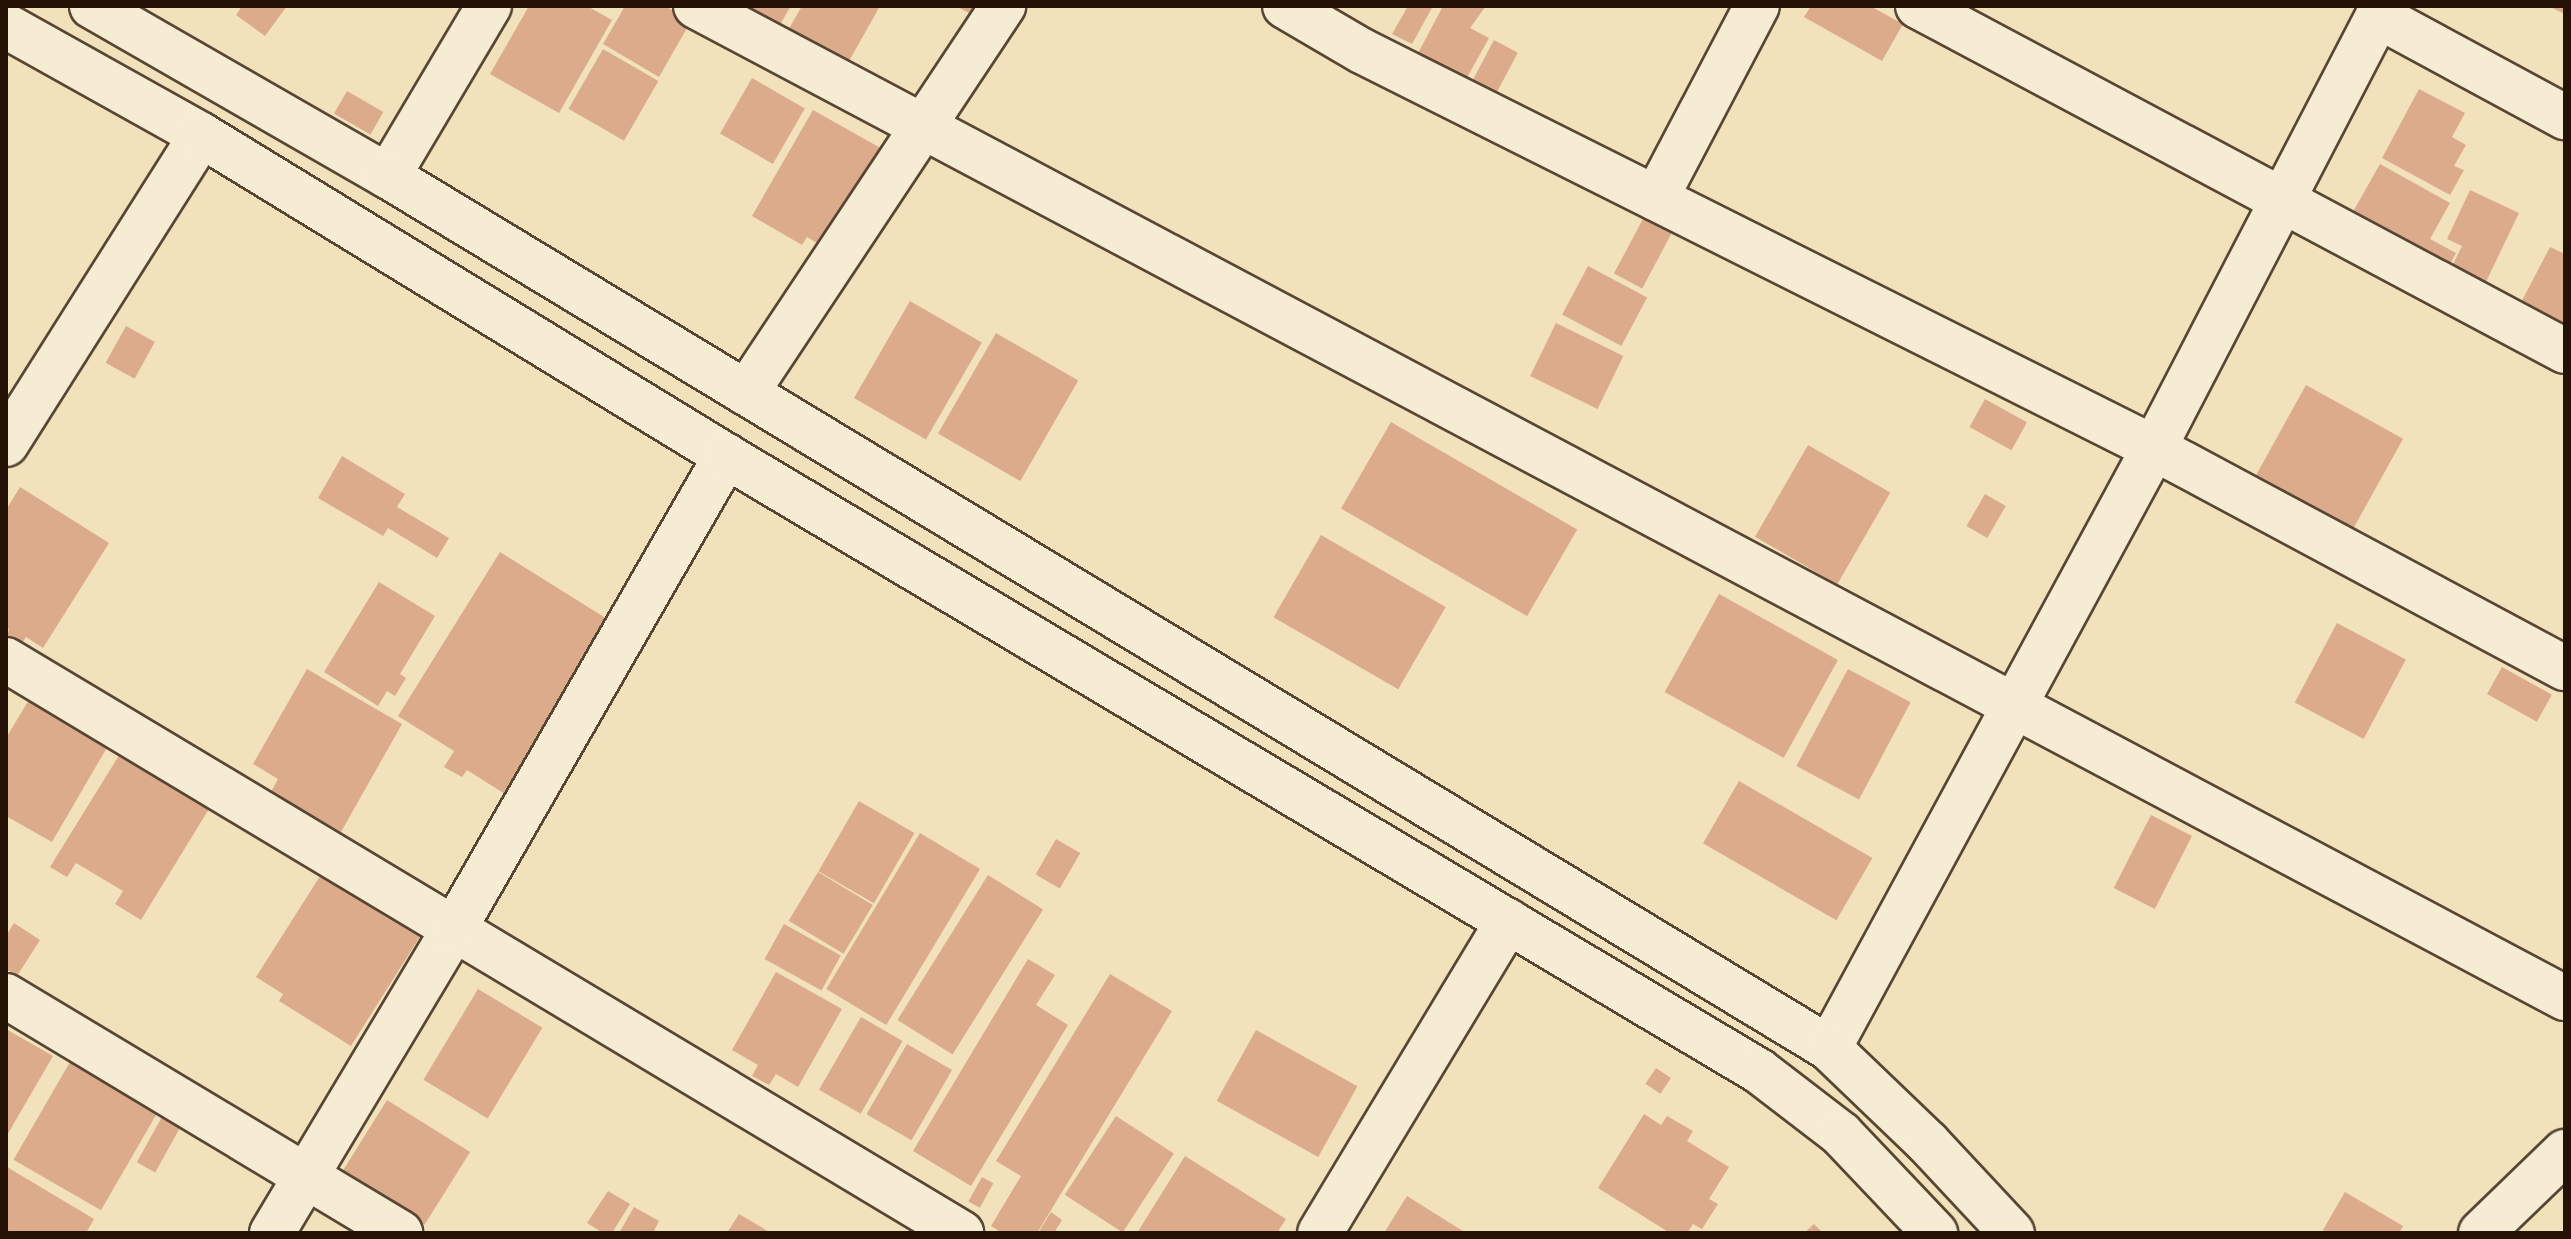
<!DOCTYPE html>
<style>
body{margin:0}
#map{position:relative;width:2571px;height:1239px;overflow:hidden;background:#f1e2bc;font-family:Alegreya,serif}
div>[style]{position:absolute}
.building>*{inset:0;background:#dcab8c;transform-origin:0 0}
.roads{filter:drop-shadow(2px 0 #584634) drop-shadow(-2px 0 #584634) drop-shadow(0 2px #584634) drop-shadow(0 -2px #584634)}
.minor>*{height:44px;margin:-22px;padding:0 22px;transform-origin:22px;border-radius:22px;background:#f6ecd3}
.tertiary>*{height:44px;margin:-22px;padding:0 22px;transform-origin:22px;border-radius:22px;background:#f6ecd3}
span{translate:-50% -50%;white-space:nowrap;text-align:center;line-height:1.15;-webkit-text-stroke:7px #f6ecd3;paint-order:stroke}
.frame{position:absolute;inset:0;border:8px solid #251206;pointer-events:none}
</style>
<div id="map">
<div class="building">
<i style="clip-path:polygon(242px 6px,287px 6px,265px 36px,236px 15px)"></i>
<i style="clip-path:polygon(529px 6px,587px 6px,612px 20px,559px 113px,490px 74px)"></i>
<i style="clip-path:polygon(625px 6px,665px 6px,691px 21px,659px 77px,603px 44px)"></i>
<i style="clip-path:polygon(723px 6px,791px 6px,773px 36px)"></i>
<i style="clip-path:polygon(802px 6px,880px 6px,840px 77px,781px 43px)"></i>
<i style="clip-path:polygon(956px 6px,987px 6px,980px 19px)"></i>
<i style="clip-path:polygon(1408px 6px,1433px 6px,1412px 44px,1392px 34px)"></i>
<i style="clip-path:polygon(1443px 6px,1486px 6px,1470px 28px,1489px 38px,1464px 83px,1416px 57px)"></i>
<i style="clip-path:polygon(1811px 6px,1870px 6px,1903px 24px,1882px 61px,1804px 17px)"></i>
<i style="clip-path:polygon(2548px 6px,2565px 6px,2565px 14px)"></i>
<i style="left:1494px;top:40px;width:27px;height:48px;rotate:28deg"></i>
<i style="left:603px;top:49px;width:64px;height:69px;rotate:30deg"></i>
<i style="left:752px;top:78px;width:61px;height:64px;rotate:30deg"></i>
<i style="clip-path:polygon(2419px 89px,2465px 113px,2452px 137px,2466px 145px,2454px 166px,2464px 170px,2450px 195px,2382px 158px)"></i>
<i style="left:347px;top:91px;width:42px;height:26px;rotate:30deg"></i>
<i style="clip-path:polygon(813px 110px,893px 155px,836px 254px,807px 237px,802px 245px,752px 216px)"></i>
<i style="clip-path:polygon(2380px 164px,2450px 203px,2430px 239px,2456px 253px,2443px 277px,2346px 224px)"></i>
<i style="clip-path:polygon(2470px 190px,2519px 213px,2484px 286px,2450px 270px,2462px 246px,2447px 239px)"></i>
<i style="left:1644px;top:217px;width:32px;height:64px;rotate:28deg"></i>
<i style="clip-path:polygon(2550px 247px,2565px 254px,2565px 336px,2517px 310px)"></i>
<i style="left:1588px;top:266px;width:67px;height:55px;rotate:28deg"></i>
<i style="left:910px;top:301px;width:83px;height:112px;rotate:30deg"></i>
<i style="left:1556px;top:323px;width:75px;height:59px;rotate:26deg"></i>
<i style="left:126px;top:326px;width:33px;height:42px;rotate:29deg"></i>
<i style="left:996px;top:333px;width:95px;height:116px;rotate:30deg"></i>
<i style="left:2306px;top:385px;width:111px;height:106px;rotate:29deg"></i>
<i style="left:1985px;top:399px;width:48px;height:32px;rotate:29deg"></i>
<i style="left:1391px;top:422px;width:215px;height:100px;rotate:30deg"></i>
<i style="left:1808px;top:445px;width:95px;height:106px;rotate:30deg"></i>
<i style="clip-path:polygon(342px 456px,405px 494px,397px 507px,449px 538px,437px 558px,388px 528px,383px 536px,318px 498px)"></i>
<i style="clip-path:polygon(20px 487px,109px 543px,43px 648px,26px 637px,18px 649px,6px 641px,9px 629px,6px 626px,6px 510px)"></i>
<i style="left:1985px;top:494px;width:24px;height:37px;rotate:30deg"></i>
<i style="left:1321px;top:535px;width:144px;height:95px;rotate:30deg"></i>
<i style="clip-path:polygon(500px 552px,612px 622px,505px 794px,467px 770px,462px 777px,444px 767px,454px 751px,398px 716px)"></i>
<i style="clip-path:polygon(379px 582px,435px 616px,400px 674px,406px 678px,395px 696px,387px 691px,378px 706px,324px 672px)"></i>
<i style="left:1719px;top:594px;width:136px;height:112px;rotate:29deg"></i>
<i style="left:2337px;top:623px;width:78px;height:90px;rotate:28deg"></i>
<i style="left:2502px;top:667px;width:57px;height:31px;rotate:29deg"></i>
<i style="clip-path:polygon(307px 669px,402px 724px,341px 832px,271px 792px,278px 779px,253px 764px)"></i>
<i style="left:1848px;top:669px;width:71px;height:110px;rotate:28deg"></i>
<i style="clip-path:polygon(30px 698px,109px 744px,52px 842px,6px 816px,6px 738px)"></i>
<i style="clip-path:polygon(126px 744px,215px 799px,141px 920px,115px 904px,123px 891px,76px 863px,67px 877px,50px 867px)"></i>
<i style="left:1739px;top:781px;width:154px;height:72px;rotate:30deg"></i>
<i style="left:859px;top:801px;width:64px;height:81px;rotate:30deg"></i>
<i style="left:2151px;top:815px;width:46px;height:82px;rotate:27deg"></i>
<i style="left:920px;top:833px;width:70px;height:182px;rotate:31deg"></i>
<i style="left:1056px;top:839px;width:28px;height:41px;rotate:30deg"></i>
<i style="left:818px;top:872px;width:64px;height:57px;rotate:31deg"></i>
<i style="clip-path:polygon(322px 873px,421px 935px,351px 1046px,279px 1001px,283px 994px,256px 977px)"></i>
<i style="left:988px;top:875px;width:65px;height:171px;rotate:32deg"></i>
<i style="clip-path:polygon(14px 923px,40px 940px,17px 976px,6px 969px,6px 936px)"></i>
<i style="left:784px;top:924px;width:65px;height:40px;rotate:29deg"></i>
<i style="clip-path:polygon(1028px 959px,1055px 975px,1036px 1005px,1068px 1025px,971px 1186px,913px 1151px)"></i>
<i style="clip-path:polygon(776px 972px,842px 1009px,798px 1087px,776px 1074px,769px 1085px,752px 1076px,758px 1065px,732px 1050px)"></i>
<i style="clip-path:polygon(1110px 974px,1172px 1011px,1037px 1233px,1002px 1233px,991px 1226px,1021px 1176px,996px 1161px)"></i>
<i style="left:478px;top:989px;width:75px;height:106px;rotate:31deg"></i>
<i style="left:861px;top:1017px;width:48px;height:84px;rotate:30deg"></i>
<i style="clip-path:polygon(6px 1029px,53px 1056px,6px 1137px)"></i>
<i style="left:1256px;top:1030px;width:116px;height:81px;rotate:29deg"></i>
<i style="left:907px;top:1044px;width:52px;height:81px;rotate:30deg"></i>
<i style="left:70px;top:1062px;width:101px;height:113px;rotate:30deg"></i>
<i style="left:1656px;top:1068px;width:18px;height:19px;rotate:34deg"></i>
<i style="left:387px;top:1100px;width:98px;height:86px;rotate:32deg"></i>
<i style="clip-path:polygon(1644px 1114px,1661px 1125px,1667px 1116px,1693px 1131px,1687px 1141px,1729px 1167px,1709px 1199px,1718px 1204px,1702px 1229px,1693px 1224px,1687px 1233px,1670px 1233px,1598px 1188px)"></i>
<i style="left:163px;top:1115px;width:21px;height:54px;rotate:29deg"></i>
<i style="left:1116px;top:1116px;width:69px;height:94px;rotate:33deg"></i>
<i style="clip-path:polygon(1185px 1156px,1286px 1219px,1277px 1233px,1137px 1233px)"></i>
<i style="clip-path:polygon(7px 1167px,94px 1219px,86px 1233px,6px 1233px)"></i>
<i style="left:982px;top:1177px;width:13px;height:28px;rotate:29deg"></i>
<i style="clip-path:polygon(608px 1191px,630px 1204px,612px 1233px,603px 1233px,587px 1223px)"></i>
<i style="clip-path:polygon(2345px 1192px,2403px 1226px,2399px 1233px,2328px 1233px,2323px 1230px)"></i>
<i style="clip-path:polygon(1407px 1196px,1466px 1233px,1384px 1233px)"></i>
<i style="clip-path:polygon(634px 1207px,659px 1221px,653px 1233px,619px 1233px)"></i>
<i style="clip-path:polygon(1051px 1212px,1062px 1220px,1054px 1233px,1038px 1233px)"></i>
<i style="clip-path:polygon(739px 1214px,771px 1233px,727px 1233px)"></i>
<i style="clip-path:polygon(1814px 1224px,1823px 1233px,1804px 1233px)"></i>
</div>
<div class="roads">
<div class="minor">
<i style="left:696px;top:6px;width:2116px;rotate:27.96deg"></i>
<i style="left:1285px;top:6px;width:89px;rotate:30.3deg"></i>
<i style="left:1362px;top:51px;width:886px;rotate:26.62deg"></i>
<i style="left:2154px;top:448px;width:466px;rotate:28.2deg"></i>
<i style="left:1918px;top:6px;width:733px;rotate:28.07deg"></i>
<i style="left:2378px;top:16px;width:213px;rotate:28.4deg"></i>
<i style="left:388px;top:176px;width:198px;rotate:-59.3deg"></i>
<i style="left:1656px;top:198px;width:217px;rotate:-62.3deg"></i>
<i style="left:746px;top:393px;width:465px;rotate:-56.4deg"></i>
<i style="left:6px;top:444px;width:365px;rotate:-57.7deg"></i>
<i style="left:6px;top:660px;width:1114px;rotate:30.96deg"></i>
<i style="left:6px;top:996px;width:460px;rotate:31deg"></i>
<i style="left:1829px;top:1048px;width:682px;rotate:-61.56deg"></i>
<i style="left:2154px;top:448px;width:498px;rotate:-62.6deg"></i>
<i style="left:272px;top:1233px;width:354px;rotate:-59.1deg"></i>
<i style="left:454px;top:929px;width:546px;rotate:-60.1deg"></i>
<i style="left:1320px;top:1233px;width:364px;rotate:-58.9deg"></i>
<i style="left:2481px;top:1233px;width:117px;rotate:-44deg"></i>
</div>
<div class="tertiary">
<i style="left:92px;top:6px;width:341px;rotate:29.9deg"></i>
<i style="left:388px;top:176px;width:1684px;rotate:31.18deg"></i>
<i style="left:1829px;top:1048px;width:137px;rotate:43.8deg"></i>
<i style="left:1928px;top:1143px;width:123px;rotate:47deg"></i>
<i style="left:6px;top:26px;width:223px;rotate:29.2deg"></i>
<i style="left:201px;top:135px;width:615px;rotate:31.44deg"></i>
<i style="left:726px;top:456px;width:1202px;rotate:30.77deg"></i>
<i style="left:1759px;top:1071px;width:103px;rotate:37.5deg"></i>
<i style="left:1841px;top:1134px;width:137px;rotate:46.5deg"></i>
</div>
</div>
<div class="frame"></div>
</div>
